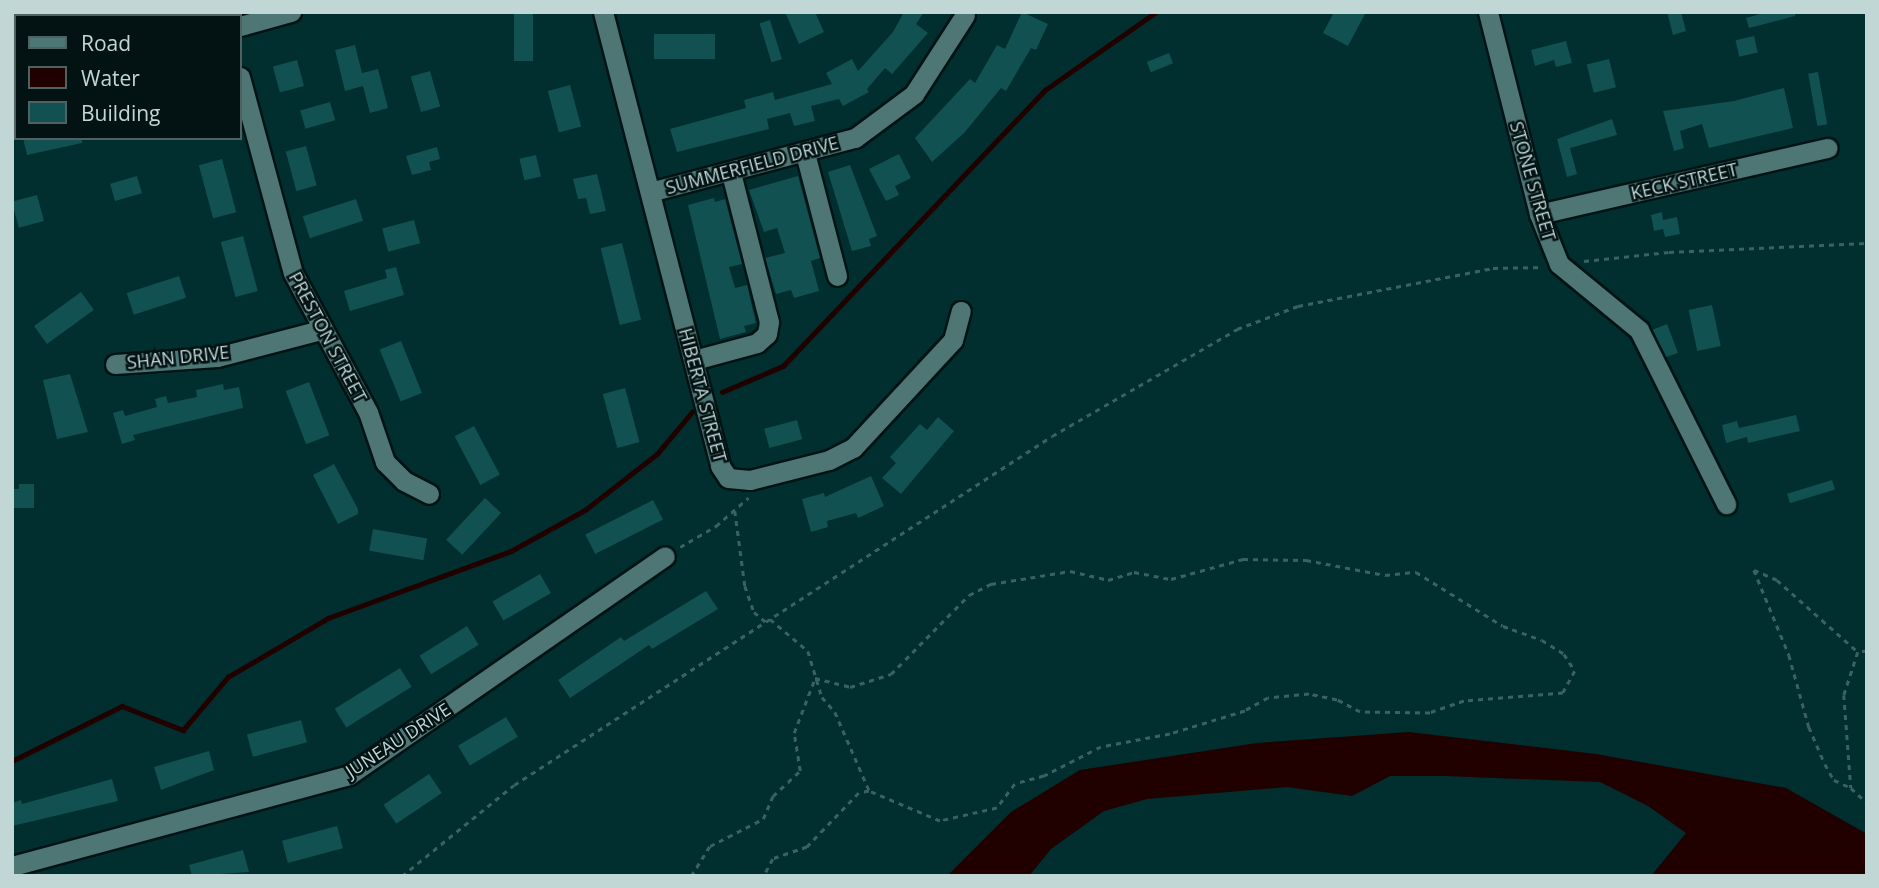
<!DOCTYPE html>
<style>
body{margin:0}
#map{position:relative;width:1879px;height:888px;overflow:hidden;background:#012e2e;font-family:"Open Sans",sans-serif}
div>[style]{position:absolute}
.water>*{inset:0;background:#200100}
.stream>*{height:4.5px;margin:-2.25px;padding:0 2.25px;transform-origin:2.25px;border-radius:2.25px;background:#200100}
.building>*{inset:0;background:#125151;transform-origin:0 0}
.path>*{height:2.5px;margin-top:-1.25px;transform-origin:0;background:repeating-linear-gradient(90deg,#3b6161 0 5px,transparent 0 10px)}
.roads{filter:drop-shadow(2px 0 #011313) drop-shadow(-2px 0 #011313) drop-shadow(0 2px #011313) drop-shadow(0 -2px #011313)}
.minor>*{height:19px;margin:-9.5px;padding:0 9.5px;transform-origin:9.5px;border-radius:9.5px;background:#4d7675}
span{translate:-50% -50%;white-space:nowrap;text-align:center;line-height:1.15;-webkit-text-stroke:5px #031313;paint-order:stroke}
.street-label{font-size:18px;color:#c1d7d6}
.frame{position:absolute;inset:0;border:14px solid #c1d7d6;pointer-events:none}
.legend{position:absolute;left:14px;top:14px;width:228px;height:126px;box-sizing:border-box;background:#031313;border:2px solid #4f6161;margin:0;padding:9px 12px;list-style:none;font-size:21px;color:#c1d7d6}
.legend li{display:flex;align-items:center;gap:14px;height:35px}
.legend b{width:35px;border:2px solid #4f6161}
</style>
<div id="map">
<div class="water">
<i style="clip-path:polygon(1409px 732px,1596px 754px,1786px 788px,1867px 834px,1867px 876px,1651px 876px,1686px 833px,1648px 806px,1600px 782px,1445px 776px,1390px 776px,1352px 796px,1287px 787px,1147px 799px,1104px 811px,1051px 849px,1029px 876px,947px 876px,1011px 812px,1080px 770px,1257px 743px)"></i>
</div>
<div class="stream">
<i style="left:160px;top:12px;width:4px;rotate:76deg"></i>
<i style="left:722px;top:392px;width:66px;rotate:-23.1deg"></i>
<i style="left:783px;top:366px;width:381px;rotate:-46.5deg"></i>
<i style="left:1045px;top:90px;width:136px;rotate:-35.1deg"></i>
<i style="left:12px;top:761px;width:123px;rotate:-26.6deg"></i>
<i style="left:122px;top:706px;width:66px;rotate:21.5deg"></i>
<i style="left:183px;top:730px;width:70px;rotate:-49.7deg"></i>
<i style="left:228px;top:677px;width:116px;rotate:-30.5deg"></i>
<i style="left:328px;top:618px;width:195px;rotate:-20.1deg"></i>
<i style="left:511px;top:551px;width:85px;rotate:-29deg"></i>
<i style="left:585px;top:510px;width:91px;rotate:-37.9deg"></i>
<i style="left:657px;top:454px;width:55px;rotate:-50.2deg"></i>
</div>
<div class="building">
<i style="left:514px;top:12px;width:19px;height:49px"></i>
<i style="clip-path:polygon(785px 12px,815px 12px,824px 32px,799px 44px)"></i>
<i style="clip-path:polygon(904px 12px,924px 12px,916px 24px,928px 33px,892px 74px,885px 68px,867px 89px,869px 92px,843px 106px,839px 99px,811px 106px,815px 121px,794px 126px,790px 113px,767px 119px,769px 129px,677px 152px,670px 129px,746px 108px,744px 100px,773px 92px,775px 100px,832px 84px,826px 73px,852px 59px,858px 71px,893px 32px)"></i>
<i style="clip-path:polygon(1022px 12px,1048px 24px,1036px 50px,1031px 48px,1006px 91px,1001px 88px,964px 133px,932px 162px,915px 138px,970px 79px,975px 83px,997px 45px,1005px 49px)"></i>
<i style="clip-path:polygon(1334px 12px,1366px 12px,1348px 46px,1323px 33px)"></i>
<i style="clip-path:polygon(1667px 12px,1681px 12px,1686px 31px,1673px 35px)"></i>
<i style="clip-path:polygon(1767px 12px,1795px 12px,1795px 16px,1749px 28px,1746px 18px)"></i>
<i style="left:770px;top:20px;width:41px;height:11px;rotate:73deg"></i>
<i style="left:654px;top:34px;width:61px;height:25px"></i>
<i style="left:1754px;top:36px;width:17px;height:19px;rotate:77deg"></i>
<i style="clip-path:polygon(1566px 41px,1572px 63px,1556px 67px,1554px 60px,1535px 66px,1531px 50px)"></i>
<i style="clip-path:polygon(355px 45px,362px 73px,378px 69px,388px 108px,370px 113px,363px 86px,345px 91px,335px 50px)"></i>
<i style="left:1169px;top:53px;width:11px;height:24px;rotate:68deg"></i>
<i style="left:1609px;top:59px;width:29px;height:23px;rotate:76deg"></i>
<i style="left:297px;top:60px;width:27px;height:25px;rotate:75deg"></i>
<i style="left:430px;top:71px;width:37px;height:20px;rotate:74deg"></i>
<i style="left:1818px;top:72px;width:53px;height:10px;rotate:80deg"></i>
<i style="left:570px;top:85px;width:43px;height:23px;rotate:75deg"></i>
<i style="clip-path:polygon(1784px 88px,1793px 128px,1709px 148px,1702px 124px,1680px 131px,1684px 148px,1674px 151px,1663px 111px,1734px 101px)"></i>
<i style="left:330px;top:102px;width:19px;height:31px;rotate:74deg"></i>
<i style="clip-path:polygon(1612px 119px,1617px 135px,1570px 148px,1577px 174px,1567px 177px,1557px 139px)"></i>
<i style="clip-path:polygon(23px 138px,82px 138px,82px 143px,27px 155px)"></i>
<i style="left:306px;top:146px;width:41px;height:21px;rotate:75deg"></i>
<i style="clip-path:polygon(437px 147px,440px 159px,429px 162px,431px 170px,412px 175px,406px 156px)"></i>
<i style="clip-path:polygon(899px 154px,911px 178px,895px 186px,899px 195px,886px 201px,869px 169px)"></i>
<i style="left:536px;top:155px;width:22px;height:17px;rotate:77deg"></i>
<i style="left:222px;top:159px;width:55px;height:24px;rotate:75deg"></i>
<i style="clip-path:polygon(850px 165px,877px 236px,869px 239px,871px 246px,852px 251px,828px 172px)"></i>
<i style="clip-path:polygon(597px 174px,606px 211px,590px 214px,586px 198px,578px 199px,573px 179px)"></i>
<i style="left:137px;top:176px;width:18px;height:28px;rotate:74deg"></i>
<i style="clip-path:polygon(798px 176px,820px 258px,811px 261px,819px 291px,794px 298px,791px 290px,776px 294px,765px 258px,785px 253px,777px 228px,764px 232px,749px 190px)"></i>
<i style="left:37px;top:195px;width:27px;height:26px;rotate:75deg"></i>
<i style="clip-path:polygon(714px 198px,715px 202px,725px 199px,742px 264px,729px 267px,735px 288px,747px 285px,756px 323px,744px 326px,746px 332px,720px 339px,688px 205px)"></i>
<i style="left:356px;top:199px;width:23px;height:56px;rotate:72deg"></i>
<i style="clip-path:polygon(1662px 212px,1663px 220px,1677px 217px,1680px 234px,1665px 237px,1663px 229px,1654px 231px,1651px 215px)"></i>
<i style="left:414px;top:220px;width:24px;height:33px;rotate:75deg"></i>
<i style="left:243px;top:236px;width:57px;height:23px;rotate:75deg"></i>
<i style="left:622px;top:243px;width:79px;height:22px;rotate:76deg"></i>
<i style="clip-path:polygon(396px 267px,404px 295px,350px 311px,344px 291px,387px 278px,385px 270px)"></i>
<i style="left:179px;top:276px;width:23px;height:55px;rotate:72deg"></i>
<i style="left:81px;top:292px;width:22px;height:58px;rotate:54deg"></i>
<i style="left:1712px;top:305px;width:42px;height:24px;rotate:78deg"></i>
<i style="clip-path:polygon(1667px 324px,1678px 353px,1666px 357px,1652px 330px)"></i>
<i style="left:401px;top:341px;width:56px;height:23px;rotate:68deg"></i>
<i style="clip-path:polygon(70px 374px,88px 432px,57px 439px,43px 380px)"></i>
<i style="left:309px;top:382px;width:57px;height:25px;rotate:69deg"></i>
<i style="clip-path:polygon(223px 384px,224px 390px,239px 387px,243px 408px,133px 435px,135px 440px,122px 444px,113px 413px,123px 410px,125px 416px,157px 407px,155px 399px,166px 396px,168px 403px,197px 397px,196px 390px)"></i>
<i style="left:625px;top:388px;width:56px;height:23px;rotate:75deg"></i>
<i style="clip-path:polygon(1796px 415px,1800px 431px,1748px 443px,1747px 437px,1726px 443px,1722px 425px,1737px 421px,1739px 428px)"></i>
<i style="clip-path:polygon(938px 417px,954px 431px,901px 494px,882px 478px,896px 463px,890px 457px,920px 424px,927px 430px)"></i>
<i style="left:797px;top:420px;width:20px;height:34px;rotate:75deg"></i>
<i style="left:474px;top:426px;width:55px;height:22px;rotate:62deg"></i>
<i style="clip-path:polygon(334px 464px,358px 509px,358px 514px,338px 524px,313px 475px)"></i>
<i style="clip-path:polygon(871px 476px,884px 506px,858px 518px,856px 513px,827px 521px,828px 527px,811px 532px,802px 499px,824px 493px,825px 497px)"></i>
<i style="left:1832px;top:480px;width:10px;height:47px;rotate:73deg"></i>
<i style="clip-path:polygon(19px 484px,34px 484px,34px 508px,12px 508px,12px 489px,19px 489px)"></i>
<i style="left:485px;top:498px;width:22px;height:57px;rotate:43deg"></i>
<i style="left:653px;top:500px;width:22px;height:76px;rotate:63deg"></i>
<i style="left:373px;top:529px;width:55px;height:22px;rotate:10deg"></i>
<i style="left:540px;top:574px;width:22px;height:55px;rotate:60deg"></i>
<i style="clip-path:polygon(706px 591px,718px 609px,652px 649px,649px 645px,570px 698px,558px 680px,621px 637px,624px 641px)"></i>
<i style="left:467px;top:626px;width:22px;height:56px;rotate:58deg"></i>
<i style="left:400px;top:668px;width:22px;height:77px;rotate:58deg"></i>
<i style="left:506px;top:717px;width:23px;height:56px;rotate:59deg"></i>
<i style="left:301px;top:720px;width:23px;height:56px;rotate:75deg"></i>
<i style="clip-path:polygon(209px 751px,214px 770px,161px 790px,154px 767px)"></i>
<i style="left:429px;top:774px;width:23px;height:55px;rotate:56deg"></i>
<i style="clip-path:polygon(112px 779px,118px 801px,12px 826px,12px 803px,21px 800px,22px 804px)"></i>
<i style="left:337px;top:826px;width:23px;height:57px;rotate:75deg"></i>
<i style="clip-path:polygon(243px 850px,249px 872px,192px 876px,189px 865px)"></i>
</div>
<div class="path">
<i style="left:1584px;top:261px;width:85px;rotate:-6deg"></i>
<i style="left:1669px;top:252px;width:198px;rotate:-2.6deg"></i>
<i style="left:735px;top:511px;width:76px;rotate:82.4deg"></i>
<i style="left:745px;top:586px;width:28px;rotate:71deg"></i>
<i style="left:754px;top:612px;width:16px;rotate:40deg"></i>
<i style="left:680px;top:547px;width:42px;rotate:-30.3deg"></i>
<i style="left:716px;top:526px;width:43px;rotate:-41.2deg"></i>
<i style="left:1754px;top:570px;width:92px;rotate:67.6deg"></i>
<i style="left:1789px;top:655px;width:75px;rotate:74.5deg"></i>
<i style="left:1809px;top:727px;width:40px;rotate:66.6deg"></i>
<i style="left:1825px;top:764px;width:18px;rotate:61deg"></i>
<i style="left:1834px;top:780px;width:19px;rotate:25deg"></i>
<i style="left:1754px;top:570px;width:25px;rotate:23deg"></i>
<i style="left:1777px;top:580px;width:108px;rotate:41.6deg"></i>
<i style="left:770px;top:619px;width:50px;rotate:40.1deg"></i>
<i style="left:808px;top:651px;width:48px;rotate:73.1deg"></i>
<i style="left:822px;top:697px;width:20px;rotate:49deg"></i>
<i style="left:835px;top:712px;width:85px;rotate:66.4deg"></i>
<i style="left:1867px;top:651px;width:9px;rotate:174deg"></i>
<i style="left:1858px;top:652px;width:45px;rotate:108deg"></i>
<i style="left:1844px;top:695px;width:93px;rotate:85.7deg"></i>
<i style="left:1851px;top:788px;width:22px;rotate:43deg"></i>
<i style="left:402px;top:876px;width:144px;rotate:-39.1deg"></i>
<i style="left:514px;top:785px;width:641px;rotate:-32.97deg"></i>
<i style="left:1052px;top:436px;width:214px;rotate:-30deg"></i>
<i style="left:1237px;top:329px;width:65px;rotate:-20.7deg"></i>
<i style="left:1298px;top:306px;width:199px;rotate:-11deg"></i>
<i style="left:1493px;top:268px;width:50px;rotate:-1.1deg"></i>
<i style="left:691px;top:876px;width:36px;rotate:-58deg"></i>
<i style="left:710px;top:846px;width:59px;rotate:-27deg"></i>
<i style="left:763px;top:819px;width:25px;rotate:-67deg"></i>
<i style="left:773px;top:796px;width:37px;rotate:-43deg"></i>
<i style="left:800px;top:771px;width:38px;rotate:-99deg"></i>
<i style="left:794px;top:733px;width:59px;rotate:-69.1deg"></i>
<i style="left:815px;top:678px;width:36px;rotate:14deg"></i>
<i style="left:850px;top:687px;width:43px;rotate:-17.6deg"></i>
<i style="left:891px;top:674px;width:111px;rotate:-45.4deg"></i>
<i style="left:969px;top:595px;width:25px;rotate:-27deg"></i>
<i style="left:991px;top:584px;width:80px;rotate:-9.3deg"></i>
<i style="left:1070px;top:571px;width:39px;rotate:13deg"></i>
<i style="left:1108px;top:580px;width:27px;rotate:-17deg"></i>
<i style="left:1134px;top:572px;width:38px;rotate:11deg"></i>
<i style="left:1171px;top:579px;width:75px;rotate:-15.5deg"></i>
<i style="left:1243px;top:559px;width:63px;rotate:0.9deg"></i>
<i style="left:1306px;top:560px;width:80px;rotate:10.8deg"></i>
<i style="left:1385px;top:575px;width:31px;rotate:-6deg"></i>
<i style="left:1416px;top:572px;width:102px;rotate:31.8deg"></i>
<i style="left:1503px;top:626px;width:41px;rotate:19.7deg"></i>
<i style="left:1542px;top:640px;width:26px;rotate:32deg"></i>
<i style="left:1564px;top:654px;width:20px;rotate:57deg"></i>
<i style="left:1575px;top:671px;width:25px;rotate:119deg"></i>
<i style="left:1563px;top:693px;width:99px;rotate:175.4deg"></i>
<i style="left:1464px;top:701px;width:36px;rotate:161deg"></i>
<i style="left:1430px;top:713px;width:70px;rotate:-179.2deg"></i>
<i style="left:1360px;top:712px;width:26px;rotate:-152deg"></i>
<i style="left:1337px;top:700px;width:29px;rotate:-168deg"></i>
<i style="left:1309px;top:694px;width:41px;rotate:174.4deg"></i>
<i style="left:1268px;top:698px;width:26px;rotate:151deg"></i>
<i style="left:1245px;top:711px;width:78px;rotate:163deg"></i>
<i style="left:1170px;top:734px;width:70px;rotate:169.3deg"></i>
<i style="left:1101px;top:747px;width:64px;rotate:153deg"></i>
<i style="left:1044px;top:776px;width:30px;rotate:165deg"></i>
<i style="left:1015px;top:784px;width:30px;rotate:127deg"></i>
<i style="left:997px;top:808px;width:58px;rotate:167.2deg"></i>
<i style="left:940px;top:821px;width:77px;rotate:-157.1deg"></i>
<i style="left:869px;top:791px;width:10px;rotate:169deg"></i>
<i style="left:859px;top:793px;width:75px;rotate:133.9deg"></i>
<i style="left:807px;top:847px;width:36px;rotate:161deg"></i>
<i style="left:773px;top:859px;width:19px;rotate:118deg"></i>
</div>
<div class="roads">
<div class="minor">
<i style="left:224px;top:12px;width:4px;rotate:90deg"></i>
<i style="left:603px;top:12px;width:469px;rotate:75.5deg"></i>
<i style="left:720px;top:466px;width:14px;rotate:56deg"></i>
<i style="left:728px;top:478px;width:22px;rotate:5deg"></i>
<i style="left:750px;top:480px;width:81px;rotate:-14.2deg"></i>
<i style="left:829px;top:460px;width:27px;rotate:-27deg"></i>
<i style="left:853px;top:448px;width:147px;rotate:-47.2deg"></i>
<i style="left:953px;top:340px;width:30px;rotate:-75deg"></i>
<i style="left:1488px;top:12px;width:208px;rotate:75.8deg"></i>
<i style="left:1539px;top:214px;width:54px;rotate:68.2deg"></i>
<i style="left:1559px;top:264px;width:104px;rotate:39.5deg"></i>
<i style="left:1639px;top:330px;width:195px;rotate:63.4deg"></i>
<i style="left:240px;top:26px;width:53px;rotate:-15.4deg"></i>
<i style="left:240px;top:77px;width:203px;rotate:74.9deg"></i>
<i style="left:293px;top:273px;width:158px;rotate:61.7deg"></i>
<i style="left:368px;top:412px;width:53px;rotate:71.2deg"></i>
<i style="left:385px;top:462px;width:27px;rotate:45deg"></i>
<i style="left:404px;top:481px;width:28px;rotate:27deg"></i>
<i style="left:12px;top:86px;width:4px;rotate:-14deg"></i>
<i style="left:805px;top:153px;width:127px;rotate:75.4deg"></i>
<i style="left:650px;top:192px;width:212px;rotate:-14.8deg"></i>
<i style="left:855px;top:138px;width:74px;rotate:-36.7deg"></i>
<i style="left:914px;top:94px;width:94px;rotate:-57.2deg"></i>
<i style="left:1539px;top:214px;width:296px;rotate:-12.9deg"></i>
<i style="left:694px;top:360px;width:65px;rotate:-15.1deg"></i>
<i style="left:757px;top:343px;width:13px;rotate:-42deg"></i>
<i style="left:767px;top:334px;width:12px;rotate:-81deg"></i>
<i style="left:769px;top:322px;width:154px;rotate:-104.3deg"></i>
<i style="left:115px;top:364px;width:102px;rotate:-3.9deg"></i>
<i style="left:217px;top:357px;width:107px;rotate:-14.6deg"></i>
<i style="left:12px;top:866px;width:349px;rotate:-15.1deg"></i>
<i style="left:349px;top:775px;width:384px;rotate:-34.7deg"></i>
</div>
</div>
<div class="street-label">
<span style="left:752px;top:165px;rotate:-15deg">SUMMERFIELD DRIVE</span>
<span style="left:1533px;top:181px;rotate:74deg">STONE STREET</span>
<span style="left:1684px;top:181px;rotate:-13deg">KECK STREET</span>
<span style="left:328px;top:337px;rotate:62deg">PRESTON STREET</span>
<span style="left:178px;top:357px;rotate:-6deg">SHAN DRIVE</span>
<span style="left:703px;top:395px;rotate:75deg">HIBERTA STREET</span>
<span style="left:398px;top:740px;rotate:-33deg">JUNEAU DRIVE</span>
</div>
<div class="frame"></div>
<ul class="legend">
<li><b style="height:9px;background:#4d7675"></b>Road</li>
<li><b style="height:19px;background:#200100"></b>Water</li>
<li><b style="height:19px;background:#125151"></b>Building</li>
</ul>
</div>
